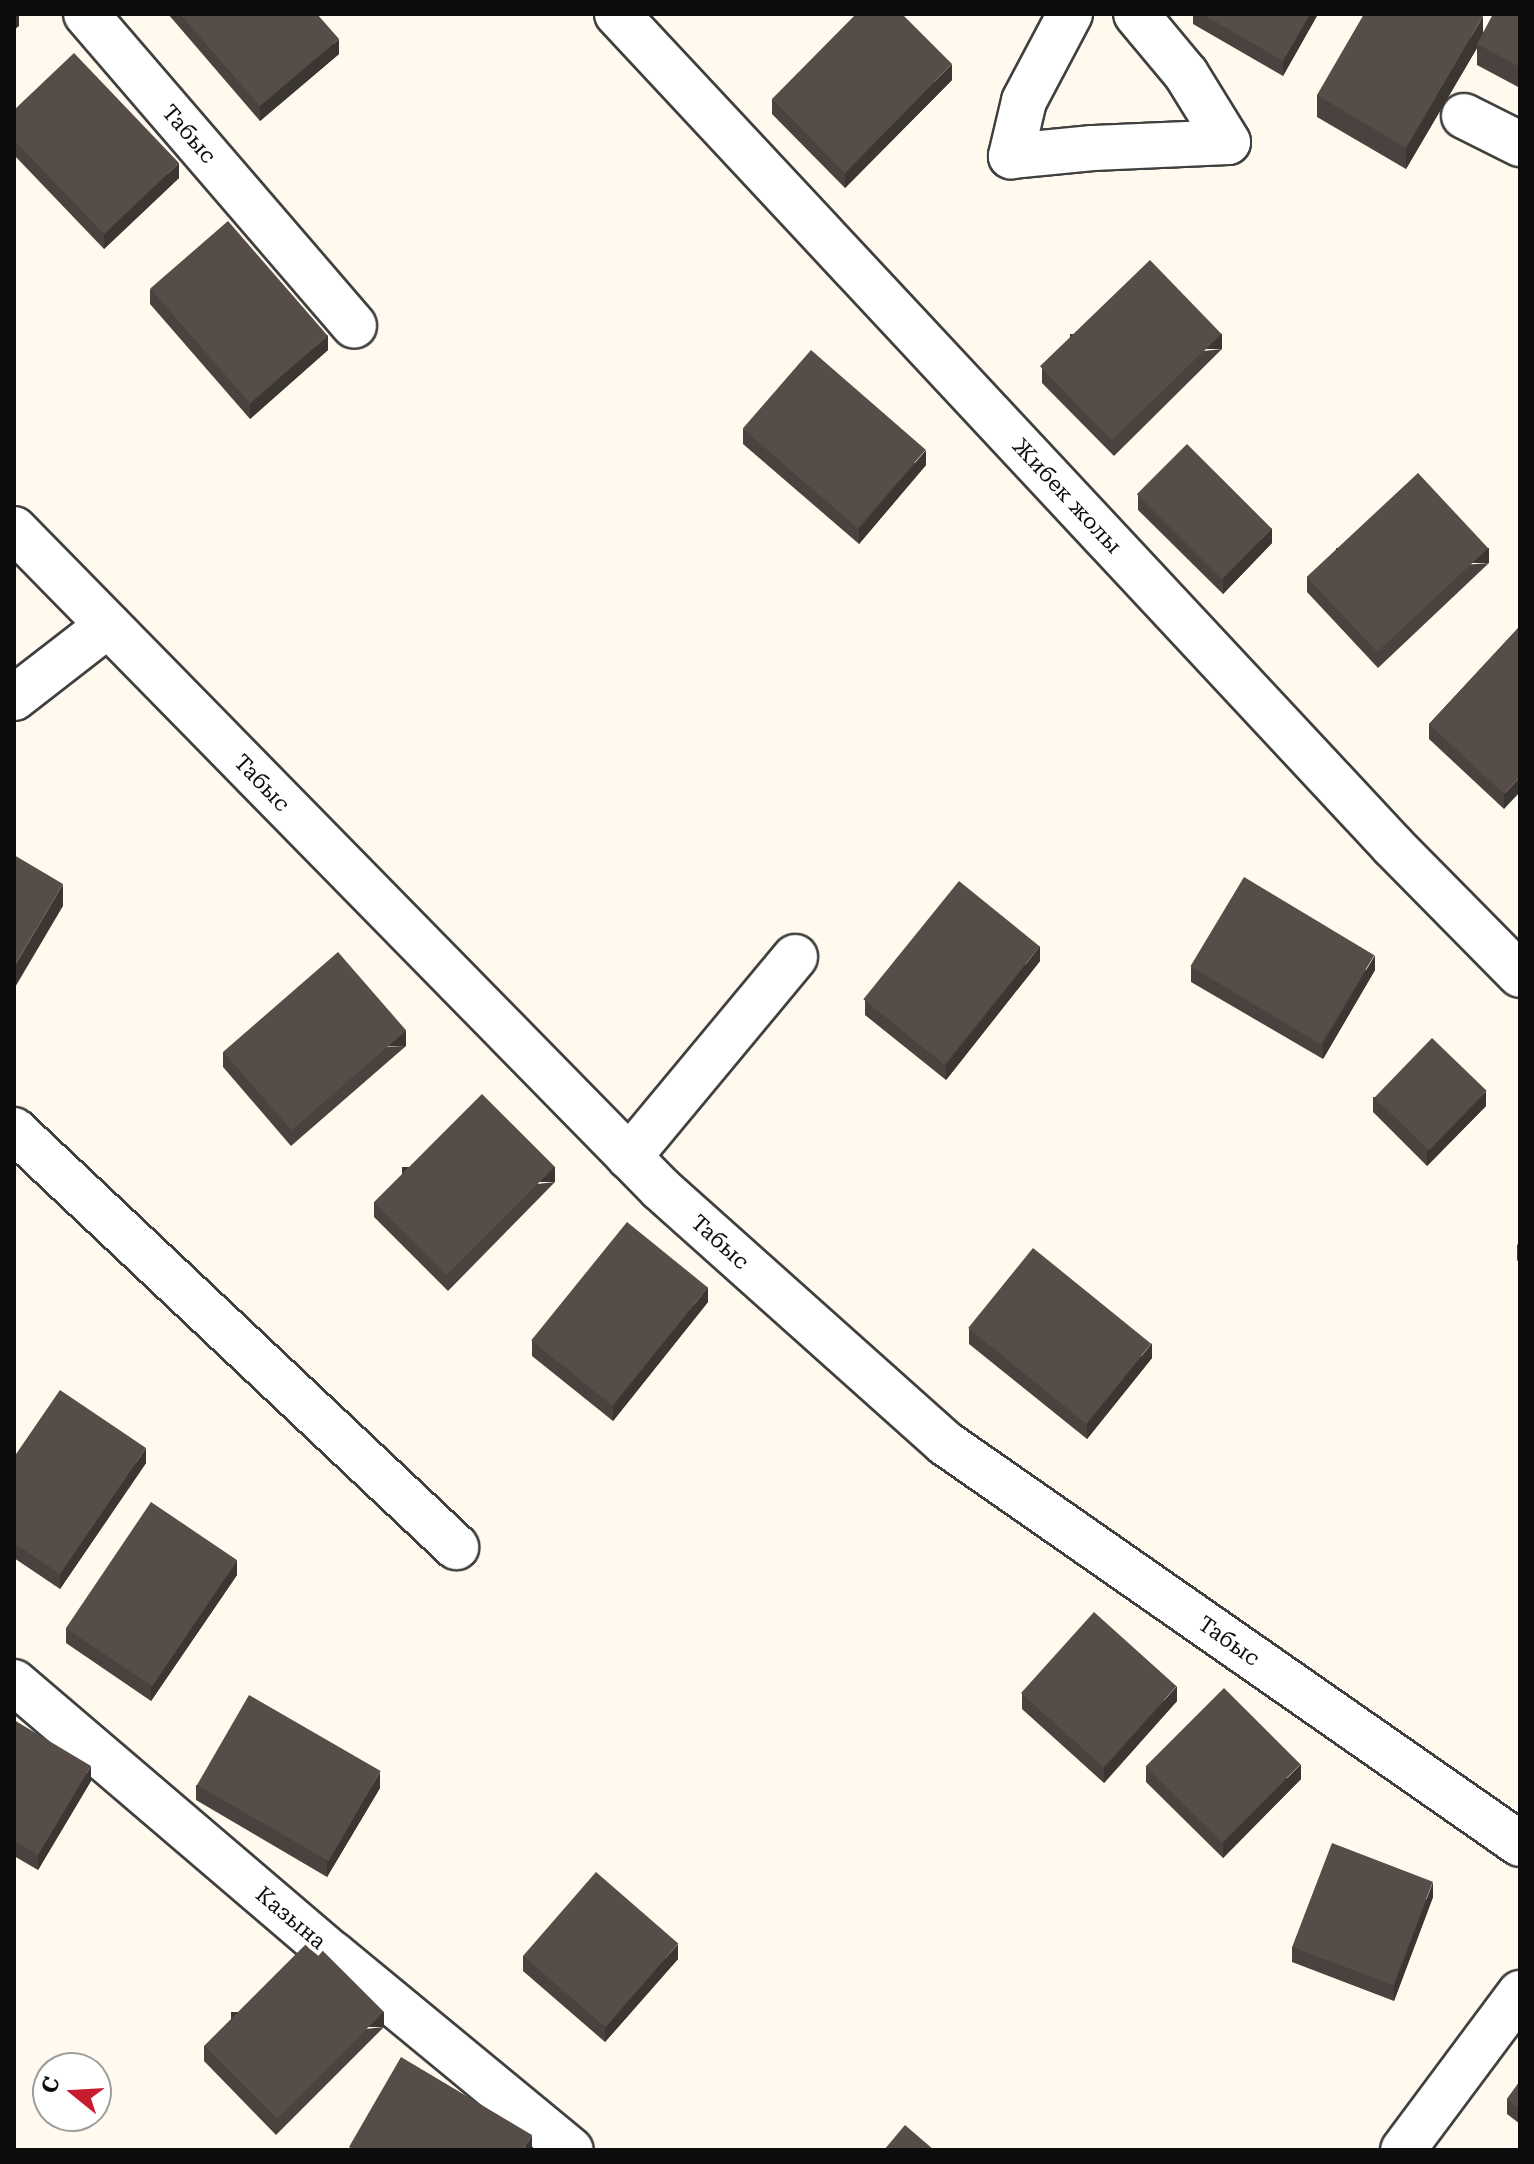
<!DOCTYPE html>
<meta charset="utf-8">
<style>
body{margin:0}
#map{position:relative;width:1534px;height:2164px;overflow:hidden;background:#fffaed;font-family:"Roboto Serif",serif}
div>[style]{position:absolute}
.roads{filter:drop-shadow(2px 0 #404040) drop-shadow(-2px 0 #404040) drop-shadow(0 2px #404040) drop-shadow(0 -2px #404040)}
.minor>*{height:44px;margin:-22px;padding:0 22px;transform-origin:22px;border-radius:22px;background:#fff}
.wall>*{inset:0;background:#4a423e}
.shaded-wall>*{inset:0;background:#3c3632;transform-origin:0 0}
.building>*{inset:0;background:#564d48;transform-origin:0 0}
span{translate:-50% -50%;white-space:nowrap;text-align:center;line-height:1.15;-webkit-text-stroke:8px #fff;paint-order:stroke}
.street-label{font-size:22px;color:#0d0d0d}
.frame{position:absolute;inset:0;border:16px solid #0d0d0d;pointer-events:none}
.north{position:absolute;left:32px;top:2052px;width:80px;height:80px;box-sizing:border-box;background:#fff;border:2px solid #9e9e9e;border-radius:50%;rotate:288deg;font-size:22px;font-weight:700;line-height:32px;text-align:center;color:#0d0d0d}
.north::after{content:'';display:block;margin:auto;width:28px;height:36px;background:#c61c2d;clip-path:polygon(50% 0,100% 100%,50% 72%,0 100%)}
</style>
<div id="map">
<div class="roads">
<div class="minor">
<i style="left:86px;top:14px;width:411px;rotate:49.3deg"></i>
<i style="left:617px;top:14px;width:1138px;rotate:46.99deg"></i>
<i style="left:1393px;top:846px;width:181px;rotate:45.4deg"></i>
<i style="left:1070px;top:14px;width:98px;rotate:117.9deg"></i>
<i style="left:1024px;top:101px;width:57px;rotate:103.3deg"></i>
<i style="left:1011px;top:156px;width:82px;rotate:-5.6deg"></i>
<i style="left:1093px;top:148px;width:135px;rotate:-2.5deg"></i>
<i style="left:1228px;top:142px;width:80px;rotate:-121.7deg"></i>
<i style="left:1186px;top:74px;width:78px;rotate:-129.8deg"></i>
<i style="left:1464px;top:116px;width:63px;rotate:26.6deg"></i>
<i style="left:14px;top:529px;width:924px;rotate:45.57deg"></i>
<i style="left:661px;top:1189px;width:381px;rotate:41.8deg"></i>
<i style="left:945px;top:1443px;width:701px;rotate:34.89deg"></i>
<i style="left:14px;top:698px;width:119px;rotate:-37.8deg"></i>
<i style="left:14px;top:1130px;width:608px;rotate:43.33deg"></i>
<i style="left:629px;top:1157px;width:260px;rotate:-50.3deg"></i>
<i style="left:14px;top:1682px;width:419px;rotate:40.5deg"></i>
<i style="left:333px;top:1954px;width:308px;rotate:39.5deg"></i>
<i style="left:1403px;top:2150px;width:196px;rotate:-53.3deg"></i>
</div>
</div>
<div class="wall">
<i style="clip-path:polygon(168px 14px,317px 14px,339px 54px,260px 121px)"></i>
<i style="clip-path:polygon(1193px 14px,1318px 14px,1283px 76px,1193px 24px)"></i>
<i style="clip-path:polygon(1520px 14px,1520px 88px,1477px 65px,1477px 48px,1406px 169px,1317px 117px,1317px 95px,1483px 32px)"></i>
<i style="clip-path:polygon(952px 80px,845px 188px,772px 114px,772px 99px)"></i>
<i style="clip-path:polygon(14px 110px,179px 178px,104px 249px,14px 155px)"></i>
<i style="clip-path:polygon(150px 289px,328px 350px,250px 419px,150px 304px)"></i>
<i style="clip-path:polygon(1222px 349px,1114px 456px,1042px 383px,1042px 368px)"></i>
<i style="clip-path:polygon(743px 429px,926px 465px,859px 544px,743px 444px)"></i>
<i style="clip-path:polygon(1138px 495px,1272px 543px,1223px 594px,1138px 510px)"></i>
<i style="clip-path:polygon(1489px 563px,1378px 668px,1307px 592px,1307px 577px)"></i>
<i style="clip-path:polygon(1520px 626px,1504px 809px,1429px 739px,1429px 724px)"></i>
<i style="clip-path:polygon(1040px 961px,946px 1080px,865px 1015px,865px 1000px)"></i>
<i style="clip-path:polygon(1191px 967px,1375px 970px,1323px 1059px,1191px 982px)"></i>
<i style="clip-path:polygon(406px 1046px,291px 1146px,223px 1067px,223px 1052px)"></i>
<i style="clip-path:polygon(1373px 1097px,1486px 1106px,1427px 1166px,1373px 1112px)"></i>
<i style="clip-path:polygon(555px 1182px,448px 1291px,374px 1217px,374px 1202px)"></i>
<i style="clip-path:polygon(1520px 1242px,1520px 1264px,1517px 1260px,1517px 1245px)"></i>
<i style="clip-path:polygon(708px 1302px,613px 1421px,532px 1356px,532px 1341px)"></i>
<i style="clip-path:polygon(969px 1329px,1152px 1358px,1087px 1439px,969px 1344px)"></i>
<i style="clip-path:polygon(14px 1457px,146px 1463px,60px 1589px,14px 1558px)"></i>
<i style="clip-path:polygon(237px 1575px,151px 1701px,66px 1643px,66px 1628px)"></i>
<i style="clip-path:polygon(1022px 1694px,1177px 1701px,1104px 1783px,1022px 1709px)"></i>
<i style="clip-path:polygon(14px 1720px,91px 1781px,38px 1870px,14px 1856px)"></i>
<i style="clip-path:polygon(1146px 1767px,1301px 1779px,1223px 1858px,1146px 1782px)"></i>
<i style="clip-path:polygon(196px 1785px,380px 1788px,327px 1877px,196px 1800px)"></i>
<i style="clip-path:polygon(1433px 1897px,1394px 2001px,1292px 1962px,1292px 1947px)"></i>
<i style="clip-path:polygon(523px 1956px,678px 1959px,605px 2042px,523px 1971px)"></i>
<i style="clip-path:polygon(384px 2027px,276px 2135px,204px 2061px,204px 2046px)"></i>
<i style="clip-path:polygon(1520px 2081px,1520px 2124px,1507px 2114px,1507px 2099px)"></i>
</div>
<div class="shaded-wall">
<i style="clip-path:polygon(15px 14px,19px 14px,19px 26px,14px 30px)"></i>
<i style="clip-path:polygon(1310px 14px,1318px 14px,1283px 76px,1283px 61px)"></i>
<i style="clip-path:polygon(1483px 16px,1483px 38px,1477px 44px,1477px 48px,1406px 169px,1406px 148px)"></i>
<i style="clip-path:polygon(339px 39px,339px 54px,260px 121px,260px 106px)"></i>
<i style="clip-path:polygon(952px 64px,952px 80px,845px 188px,845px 173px)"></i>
<i style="clip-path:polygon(179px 163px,179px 178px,104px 249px,104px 234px)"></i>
<i style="left:1222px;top:334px;width:15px;height:152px;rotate:90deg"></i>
<i style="clip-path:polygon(328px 335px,328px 350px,250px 419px,250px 404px)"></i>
<i style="clip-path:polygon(926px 450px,926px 465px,859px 544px,859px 529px)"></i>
<i style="clip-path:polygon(1272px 528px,1272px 543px,1223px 594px,1223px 579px)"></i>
<i style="left:1489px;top:548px;width:15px;height:153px;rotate:90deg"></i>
<i style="clip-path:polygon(1520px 777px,1520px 792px,1504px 809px,1504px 794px)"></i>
<i style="clip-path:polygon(63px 884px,63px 906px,14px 989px,14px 967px)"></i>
<i style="clip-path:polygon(1040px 946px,1040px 961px,946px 1080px,946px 1065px)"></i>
<i style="clip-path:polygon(1375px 955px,1375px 970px,1323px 1059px,1323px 1044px)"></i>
<i style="left:406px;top:1031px;width:15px;height:152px;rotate:90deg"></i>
<i style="clip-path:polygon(1486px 1091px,1486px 1106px,1427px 1166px,1427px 1151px)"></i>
<i style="left:555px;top:1167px;width:15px;height:153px;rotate:90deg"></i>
<i style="clip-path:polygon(708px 1287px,708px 1302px,613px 1421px,613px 1406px)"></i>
<i style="clip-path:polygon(1152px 1343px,1152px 1358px,1087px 1439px,1087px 1424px)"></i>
<i style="clip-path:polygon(146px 1448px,146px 1463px,60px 1589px,60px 1574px)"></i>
<i style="clip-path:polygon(237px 1560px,237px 1575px,151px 1701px,151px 1686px)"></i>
<i style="clip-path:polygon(1177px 1686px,1177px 1701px,1104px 1783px,1104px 1768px)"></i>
<i style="clip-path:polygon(1301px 1764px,1301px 1779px,1223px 1858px,1223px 1843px)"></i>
<i style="clip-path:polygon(91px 1766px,91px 1781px,38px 1870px,38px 1855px)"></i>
<i style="clip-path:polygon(380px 1772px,380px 1788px,327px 1877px,327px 1862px)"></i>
<i style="clip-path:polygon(1433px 1882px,1433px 1897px,1394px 2001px,1394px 1986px)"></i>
<i style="clip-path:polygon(678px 1944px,678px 1959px,605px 2042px,605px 2027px)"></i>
<i style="left:384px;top:2012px;width:15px;height:153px;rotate:90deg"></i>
<i style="clip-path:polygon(532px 2135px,532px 2150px,523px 2150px)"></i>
</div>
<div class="building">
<i style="clip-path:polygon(180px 14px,317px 14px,339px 39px,260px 106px)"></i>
<i style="clip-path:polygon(856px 14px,902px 14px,952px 64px,845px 173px,772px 99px)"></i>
<i style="clip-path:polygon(1202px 14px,1310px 14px,1283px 61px)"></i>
<i style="clip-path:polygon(1364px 14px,1480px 14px,1483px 16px,1406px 148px,1317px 95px)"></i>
<i style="clip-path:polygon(1493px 14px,1520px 14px,1520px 67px,1477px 44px)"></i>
<i style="clip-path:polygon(74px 53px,179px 163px,104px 234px,14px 140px,14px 110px)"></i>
<i style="left:228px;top:221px;width:152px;height:103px;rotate:49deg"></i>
<i style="left:1150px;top:260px;width:103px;height:153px;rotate:46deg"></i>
<i style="left:811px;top:350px;width:152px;height:104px;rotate:41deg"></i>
<i style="left:1187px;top:444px;width:120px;height:71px;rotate:45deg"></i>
<i style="left:1418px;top:473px;width:103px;height:152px;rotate:47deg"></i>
<i style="clip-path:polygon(1520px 626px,1520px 777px,1504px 794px,1429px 724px)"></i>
<i style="clip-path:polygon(14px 855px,63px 884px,14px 967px)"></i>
<i style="left:1244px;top:877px;width:152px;height:104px;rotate:31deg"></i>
<i style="left:959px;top:881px;width:104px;height:152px;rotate:39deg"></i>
<i style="left:338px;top:952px;width:104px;height:152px;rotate:49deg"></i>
<i style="left:1432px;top:1038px;width:76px;height:83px;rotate:44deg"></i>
<i style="left:482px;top:1094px;width:103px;height:153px;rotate:45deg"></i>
<i style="left:627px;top:1222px;width:104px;height:152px;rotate:39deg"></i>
<i style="left:1033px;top:1248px;width:152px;height:103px;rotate:39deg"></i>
<i style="clip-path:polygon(60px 1390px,146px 1448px,60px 1574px,14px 1543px,14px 1457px)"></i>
<i style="left:151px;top:1502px;width:104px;height:152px;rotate:34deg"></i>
<i style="left:1094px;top:1612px;width:111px;height:109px;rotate:42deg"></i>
<i style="left:1224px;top:1688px;width:108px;height:111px;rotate:45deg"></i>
<i style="left:249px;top:1695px;width:152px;height:104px;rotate:30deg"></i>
<i style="clip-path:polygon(14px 1720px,91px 1766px,38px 1855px,14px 1841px)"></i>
<i style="left:1332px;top:1843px;width:108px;height:111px;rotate:21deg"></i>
<i style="left:596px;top:1872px;width:109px;height:111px;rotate:41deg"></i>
<i style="left:311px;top:1939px;width:103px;height:151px;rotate:45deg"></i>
<i style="clip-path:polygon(401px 2057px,532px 2135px,523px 2150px,354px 2150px,349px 2147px)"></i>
<i style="clip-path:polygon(1520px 2081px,1520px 2109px,1507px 2099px)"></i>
<i style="clip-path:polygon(905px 2125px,934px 2150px,884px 2150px)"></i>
</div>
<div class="street-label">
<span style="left:189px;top:134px;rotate:49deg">Табыс</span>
<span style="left:1067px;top:496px;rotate:47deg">Жибек жолы</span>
<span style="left:262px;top:783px;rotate:46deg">Табыс</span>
<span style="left:720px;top:1242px;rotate:42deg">Табыс</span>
<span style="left:1229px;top:1641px;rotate:35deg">Табыс</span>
<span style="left:291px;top:1918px;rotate:40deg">Казына</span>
</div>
<div class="frame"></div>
<div class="north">С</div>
</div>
